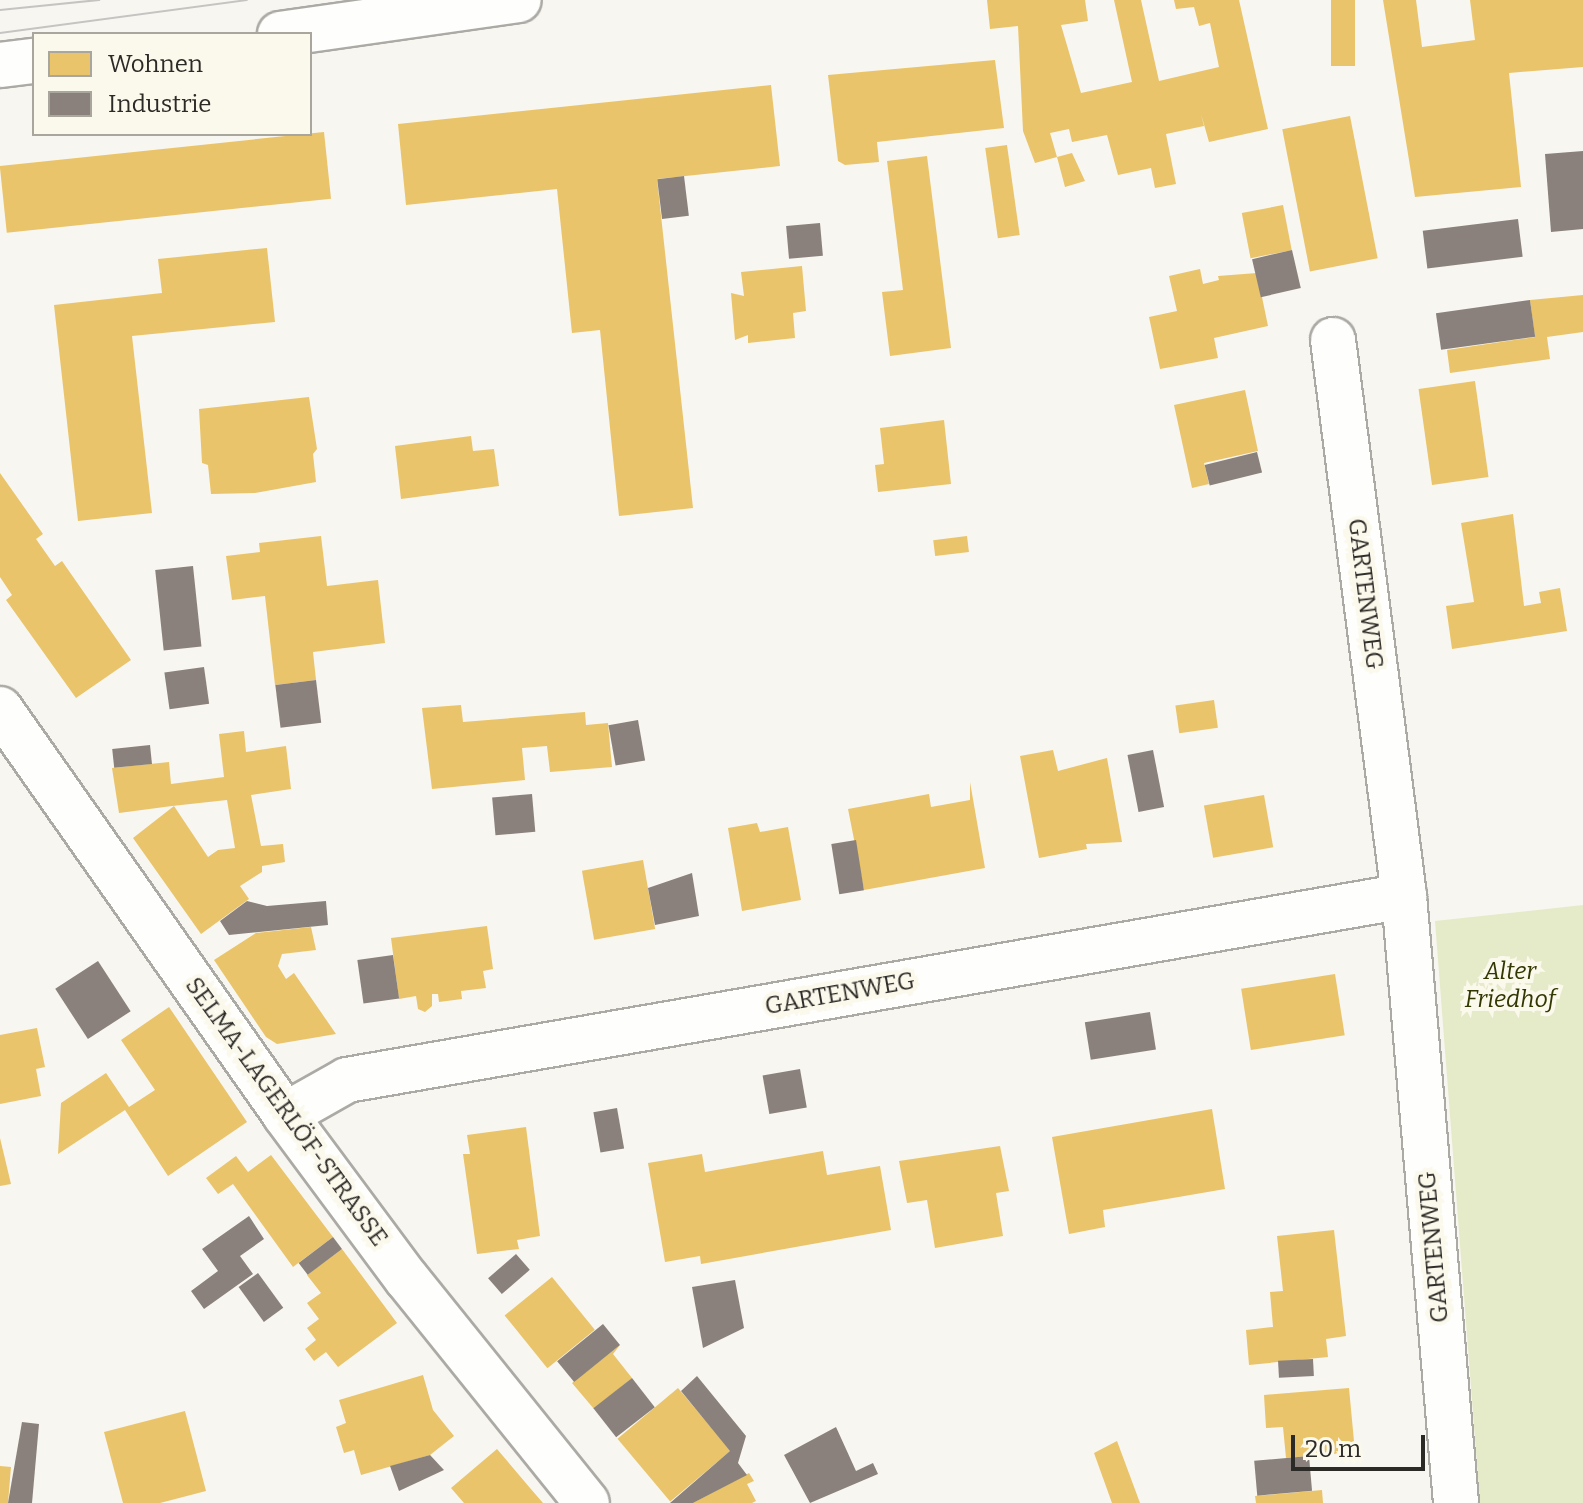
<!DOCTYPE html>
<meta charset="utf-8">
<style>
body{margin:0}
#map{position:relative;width:1583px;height:1503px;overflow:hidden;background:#f8f6f0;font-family:Bitter,serif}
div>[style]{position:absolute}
.green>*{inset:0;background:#e5eac9}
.homes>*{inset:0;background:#e9c46a;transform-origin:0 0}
.industry>*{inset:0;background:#8a817c;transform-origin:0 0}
.roads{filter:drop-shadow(2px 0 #acaaa5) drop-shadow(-2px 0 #acaaa5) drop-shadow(0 2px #acaaa5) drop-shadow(0 -2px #acaaa5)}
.minor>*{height:44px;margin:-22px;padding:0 22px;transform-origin:22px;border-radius:22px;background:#fefefd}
.major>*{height:44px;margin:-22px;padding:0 22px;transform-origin:22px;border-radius:22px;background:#fefefd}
.tram>*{height:2px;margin:-1px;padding:0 1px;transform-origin:1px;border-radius:1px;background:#c5c4c2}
span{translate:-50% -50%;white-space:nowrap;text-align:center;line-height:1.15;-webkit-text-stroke:8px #fbf8ec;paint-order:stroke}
.street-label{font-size:24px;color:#2c2a26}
.park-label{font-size:24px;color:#323802;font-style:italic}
.legend{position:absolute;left:32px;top:32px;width:280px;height:104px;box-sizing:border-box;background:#fbf8ec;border:2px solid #a8a69d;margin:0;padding:10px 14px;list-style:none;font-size:24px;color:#2c2a26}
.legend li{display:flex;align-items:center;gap:16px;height:40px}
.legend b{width:40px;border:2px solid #a8a69d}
.scale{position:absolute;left:1291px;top:1435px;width:134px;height:36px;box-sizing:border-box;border:4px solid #2c2a26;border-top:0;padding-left:10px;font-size:24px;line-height:28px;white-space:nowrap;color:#2c2a26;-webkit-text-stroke:6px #fbf8ec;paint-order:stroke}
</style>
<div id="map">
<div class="green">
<i style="clip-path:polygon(1583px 905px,1583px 1503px,1480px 1503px,1435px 921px)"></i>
</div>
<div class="homes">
<i style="clip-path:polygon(987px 0,1085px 0,1088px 21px,1061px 25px,1081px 93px,1132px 82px,1114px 0,1141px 0,1159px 81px,1219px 67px,1210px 23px,1199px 26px,1194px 7px,1176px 9px,1174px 0,1239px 0,1268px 129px,1209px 142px,1201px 114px,1204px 126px,1166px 134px,1176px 184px,1155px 188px,1151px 168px,1118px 175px,1107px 135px,1072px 142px,1069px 129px,1050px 133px,1057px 157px,1072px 153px,1085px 181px,1065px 187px,1057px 157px,1035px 163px,1023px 131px,1018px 26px,990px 29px)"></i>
<i style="left:1331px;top:0;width:24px;height:66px"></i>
<i style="clip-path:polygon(1383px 0,1416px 0,1422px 47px,1475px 40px,1470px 0,1583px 0,1583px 67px,1509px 73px,1521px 187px,1415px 197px)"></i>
<i style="clip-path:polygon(995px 60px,1004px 128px,877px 142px,879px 162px,845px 165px,838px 161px,828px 75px)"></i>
<i style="clip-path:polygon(771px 85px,780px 166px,657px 179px,693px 508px,619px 516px,600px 330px,572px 333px,557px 189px,406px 205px,398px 124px)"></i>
<i style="left:1350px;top:116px;width:145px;height:69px;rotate:79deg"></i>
<i style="left:324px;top:132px;width:67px;height:326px;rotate:84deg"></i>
<i style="left:1007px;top:145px;width:91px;height:22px;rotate:82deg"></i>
<i style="clip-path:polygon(927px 156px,951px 348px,890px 356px,882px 292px,903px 290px,887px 161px)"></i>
<i style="left:1283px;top:205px;width:46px;height:42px;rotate:79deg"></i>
<i style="clip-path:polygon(267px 248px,275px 322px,132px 336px,152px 513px,78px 521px,54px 305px,162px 293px,158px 259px)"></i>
<i style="clip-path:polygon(802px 266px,806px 311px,793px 313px,795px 338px,748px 343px,748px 335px,735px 340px,731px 293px,744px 296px,741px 272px)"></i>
<i style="clip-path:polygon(1200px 269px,1203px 284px,1219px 280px,1218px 276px,1257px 273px,1268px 326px,1214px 338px,1218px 358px,1160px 369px,1149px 317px,1177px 311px,1169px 276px)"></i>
<i style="clip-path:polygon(1583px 295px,1583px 332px,1547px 337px,1550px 359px,1450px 373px,1447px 350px,1535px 337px,1530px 300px)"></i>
<i style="left:1475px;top:381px;width:97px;height:57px;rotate:82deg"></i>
<i style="clip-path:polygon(1245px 390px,1258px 451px,1204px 463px,1209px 484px,1192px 488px,1174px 405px)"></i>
<i style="clip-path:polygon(309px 397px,317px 449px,313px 454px,316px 482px,255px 493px,211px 494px,208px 465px,202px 463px,199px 409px)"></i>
<i style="clip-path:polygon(944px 420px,951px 484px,878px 492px,875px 465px,884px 464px,880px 428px)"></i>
<i style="clip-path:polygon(471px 436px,473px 451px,494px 449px,499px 486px,401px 499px,395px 446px)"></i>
<i style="clip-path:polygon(0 473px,43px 534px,36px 539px,55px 566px,62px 561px,131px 660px,76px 698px,6px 600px,12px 595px,0 577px)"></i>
<i style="clip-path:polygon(1513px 514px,1524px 606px,1541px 603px,1539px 592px,1560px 588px,1567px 631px,1452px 649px,1446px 606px,1474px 602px,1461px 523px)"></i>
<i style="clip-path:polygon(321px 536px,327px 586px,378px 580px,385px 643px,313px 652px,316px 680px,275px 685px,265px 596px,232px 600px,226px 556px,260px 552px,259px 543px)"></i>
<i style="left:967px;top:536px;width:16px;height:34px;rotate:83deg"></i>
<i style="left:1214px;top:700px;width:28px;height:39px;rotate:82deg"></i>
<i style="clip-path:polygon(461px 705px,463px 722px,585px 712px,586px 725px,608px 723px,612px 767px,550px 772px,547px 746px,522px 748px,525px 780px,432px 789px,422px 708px)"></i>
<i style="clip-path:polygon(244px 731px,246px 752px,286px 746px,291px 789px,251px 795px,261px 846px,283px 844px,285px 862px,262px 866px,262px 872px,240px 886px,249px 899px,201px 934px,133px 838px,174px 806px,208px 857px,218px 850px,235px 848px,227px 800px,172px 806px,119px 813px,112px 768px,169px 762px,171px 784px,224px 777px,219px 734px)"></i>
<i style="clip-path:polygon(1053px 750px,1058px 771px,1107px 758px,1122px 842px,1086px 844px,1087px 849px,1039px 858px,1020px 756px)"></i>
<i style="clip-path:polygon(970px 782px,985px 868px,864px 890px,848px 809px,929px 794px,931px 807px,970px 800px)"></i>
<i style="left:1264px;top:795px;width:53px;height:61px;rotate:80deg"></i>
<i style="clip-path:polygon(757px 823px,760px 832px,788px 827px,801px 900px,742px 911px,728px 828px)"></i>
<i style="left:643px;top:860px;width:70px;height:62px;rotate:80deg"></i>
<i style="clip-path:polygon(487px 926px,493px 969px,483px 971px,486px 988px,461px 991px,462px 999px,439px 1002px,438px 994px,432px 994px,432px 1006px,425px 1012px,418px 1009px,416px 996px,399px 999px,391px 938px)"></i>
<i style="clip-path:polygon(311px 927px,316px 950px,282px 954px,278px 966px,286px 979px,294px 973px,336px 1034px,277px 1044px,266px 1037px,214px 960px,256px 933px)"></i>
<i style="left:1335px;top:974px;width:62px;height:95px;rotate:81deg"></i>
<i style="clip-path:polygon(169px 1007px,247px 1122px,168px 1176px,125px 1110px,58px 1154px,61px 1103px,106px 1073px,129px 1107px,155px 1090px,121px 1040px)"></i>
<i style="clip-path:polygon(37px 1028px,45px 1067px,36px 1069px,41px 1096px,0 1104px,0 1035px)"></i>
<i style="clip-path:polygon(1212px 1109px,1225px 1189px,1103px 1210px,1105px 1227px,1069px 1234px,1052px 1137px)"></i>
<i style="clip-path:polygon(526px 1127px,540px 1236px,517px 1240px,519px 1249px,477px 1254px,463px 1154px,470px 1154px,467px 1135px)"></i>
<i style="clip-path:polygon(0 1138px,11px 1184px,0 1186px)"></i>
<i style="clip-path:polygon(1000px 1146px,1009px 1191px,996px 1193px,1003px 1236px,935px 1248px,927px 1200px,907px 1203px,899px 1161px)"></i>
<i style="clip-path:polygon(823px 1151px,827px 1175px,880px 1166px,891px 1230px,701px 1264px,700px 1256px,665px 1262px,648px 1163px,702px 1154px,705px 1172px)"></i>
<i style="clip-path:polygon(271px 1155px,333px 1237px,293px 1267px,233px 1184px,218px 1194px,206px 1178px,236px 1156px,248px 1172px)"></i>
<i style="clip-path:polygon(1334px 1230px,1346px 1336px,1326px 1339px,1328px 1357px,1249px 1365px,1246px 1330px,1273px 1327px,1270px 1292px,1283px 1291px,1277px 1236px)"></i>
<i style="clip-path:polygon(342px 1249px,397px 1323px,338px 1367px,326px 1352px,314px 1361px,305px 1349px,316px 1340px,307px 1328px,319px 1319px,307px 1303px,321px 1293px,307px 1275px)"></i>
<i style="left:552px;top:1277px;width:68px;height:61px;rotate:51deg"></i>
<i style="clip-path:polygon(620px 1345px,613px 1354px,632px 1378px,594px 1409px,572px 1383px)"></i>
<i style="clip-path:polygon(423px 1375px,433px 1410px,454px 1436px,430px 1455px,361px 1475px,354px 1450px,344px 1453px,336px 1427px,346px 1423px,339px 1400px)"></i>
<i style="left:678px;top:1388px;width:82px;height:79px;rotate:50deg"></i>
<i style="clip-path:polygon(1349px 1388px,1355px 1452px,1286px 1458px,1283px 1427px,1266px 1428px,1264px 1395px)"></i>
<i style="clip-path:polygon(185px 1411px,206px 1491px,160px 1503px,123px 1503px,104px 1432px)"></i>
<i style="clip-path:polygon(1117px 1441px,1140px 1503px,1112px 1503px,1094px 1453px)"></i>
<i style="clip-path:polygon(497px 1449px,530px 1488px,543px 1503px,464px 1503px,451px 1488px)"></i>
<i style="clip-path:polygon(0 1466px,11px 1467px,8px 1503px,0 1503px)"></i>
<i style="clip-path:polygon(749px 1473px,754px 1481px,747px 1484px,756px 1501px,752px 1503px,693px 1503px)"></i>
<i style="clip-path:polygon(1322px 1490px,1323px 1503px,1256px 1503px,1255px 1496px)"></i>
</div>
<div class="industry">
<i style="clip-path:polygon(1583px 151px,1583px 229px,1551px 232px,1545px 154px)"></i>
<i style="left:684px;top:176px;width:40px;height:27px;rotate:83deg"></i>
<i style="left:1518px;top:219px;width:38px;height:96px;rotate:83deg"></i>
<i style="left:820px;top:223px;width:33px;height:34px;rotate:85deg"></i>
<i style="left:1292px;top:250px;width:39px;height:41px;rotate:77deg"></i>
<i style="left:1530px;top:300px;width:37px;height:95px;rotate:82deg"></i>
<i style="left:1257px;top:452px;width:21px;height:54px;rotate:76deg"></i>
<i style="left:193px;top:566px;width:81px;height:38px;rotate:84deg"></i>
<i style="left:204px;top:667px;width:37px;height:40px;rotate:82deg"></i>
<i style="left:316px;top:680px;width:43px;height:41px;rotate:83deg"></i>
<i style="left:638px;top:720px;width:41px;height:30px;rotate:80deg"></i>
<i style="left:150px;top:745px;width:19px;height:38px;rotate:84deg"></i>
<i style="left:1153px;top:750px;width:58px;height:26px;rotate:79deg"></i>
<i style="left:532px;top:794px;width:38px;height:40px;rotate:85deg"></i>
<i style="left:856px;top:840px;width:51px;height:25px;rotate:81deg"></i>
<i style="clip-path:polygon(692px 873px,699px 916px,655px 925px,648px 888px)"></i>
<i style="clip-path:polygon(247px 901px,267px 906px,326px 901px,328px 925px,229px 935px,220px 921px)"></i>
<i style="left:393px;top:955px;width:44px;height:36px;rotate:82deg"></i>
<i style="left:98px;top:961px;width:60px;height:51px;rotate:57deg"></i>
<i style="left:1150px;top:1012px;width:38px;height:66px;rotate:81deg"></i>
<i style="left:800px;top:1069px;width:39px;height:38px;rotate:80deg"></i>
<i style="left:617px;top:1108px;width:41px;height:24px;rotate:80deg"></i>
<i style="clip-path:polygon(249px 1216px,264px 1239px,240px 1256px,253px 1274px,204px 1309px,191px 1291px,218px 1271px,202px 1249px)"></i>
<i style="left:333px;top:1237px;width:15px;height:43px;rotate:53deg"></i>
<i style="left:516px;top:1254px;width:21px;height:37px;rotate:49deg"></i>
<i style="left:258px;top:1273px;width:43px;height:24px;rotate:54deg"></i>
<i style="clip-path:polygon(735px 1280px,744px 1328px,703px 1348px,692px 1287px)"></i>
<i style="left:603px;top:1324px;width:27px;height:59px;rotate:51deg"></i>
<i style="left:1313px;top:1359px;width:17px;height:35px;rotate:87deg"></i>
<i style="clip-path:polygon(697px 1376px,746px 1436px,738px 1463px,747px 1475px,693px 1503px,670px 1503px,730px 1451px,681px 1391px)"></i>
<i style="left:632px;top:1378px;width:37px;height:49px;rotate:52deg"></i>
<i style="clip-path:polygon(22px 1422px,39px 1424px,32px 1503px,8px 1503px)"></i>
<i style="clip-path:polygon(836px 1427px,856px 1471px,873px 1463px,878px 1474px,810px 1503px,784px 1455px)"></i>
<i style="clip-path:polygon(430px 1455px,444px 1470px,399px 1491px,390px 1466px)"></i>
<i style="left:1309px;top:1456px;width:35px;height:55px;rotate:85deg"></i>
</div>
<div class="roads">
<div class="minor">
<i style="left:1333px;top:340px;width:561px;rotate:82.72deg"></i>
<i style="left:0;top:709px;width:496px;rotate:54.9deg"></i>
<i style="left:285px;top:1115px;width:204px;rotate:53.4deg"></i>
<i style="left:407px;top:1279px;width:287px;rotate:51.2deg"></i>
<i style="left:285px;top:1115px;width:71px;rotate:-29.4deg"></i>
<i style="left:347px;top:1080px;width:1073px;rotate:-9.87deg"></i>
<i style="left:1404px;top:896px;width:609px;rotate:85.1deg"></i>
</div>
<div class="major">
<i style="left:280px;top:34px;width:241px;rotate:-8.1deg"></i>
<i style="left:0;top:65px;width:34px;rotate:-7deg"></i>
</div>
</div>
<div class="tram">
<i style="left:0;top:10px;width:100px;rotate:-5.8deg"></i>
<i style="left:0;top:33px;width:249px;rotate:-7.6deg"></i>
</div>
<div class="street-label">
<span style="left:1365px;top:594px;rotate:83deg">GARTENWEG</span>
<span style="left:840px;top:994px;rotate:-10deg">GARTENWEG</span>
<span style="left:286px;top:1112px;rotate:54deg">SELMA-LAGERLÖF-STRASSE</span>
<span style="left:1434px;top:1247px;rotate:-95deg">GARTENWEG</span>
</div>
<div class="park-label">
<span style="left:1510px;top:986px">Alter<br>Friedhof</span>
</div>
<ul class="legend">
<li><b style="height:22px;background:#e9c46a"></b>Wohnen</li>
<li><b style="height:22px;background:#8a817c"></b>Industrie</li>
</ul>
<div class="scale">20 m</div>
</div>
